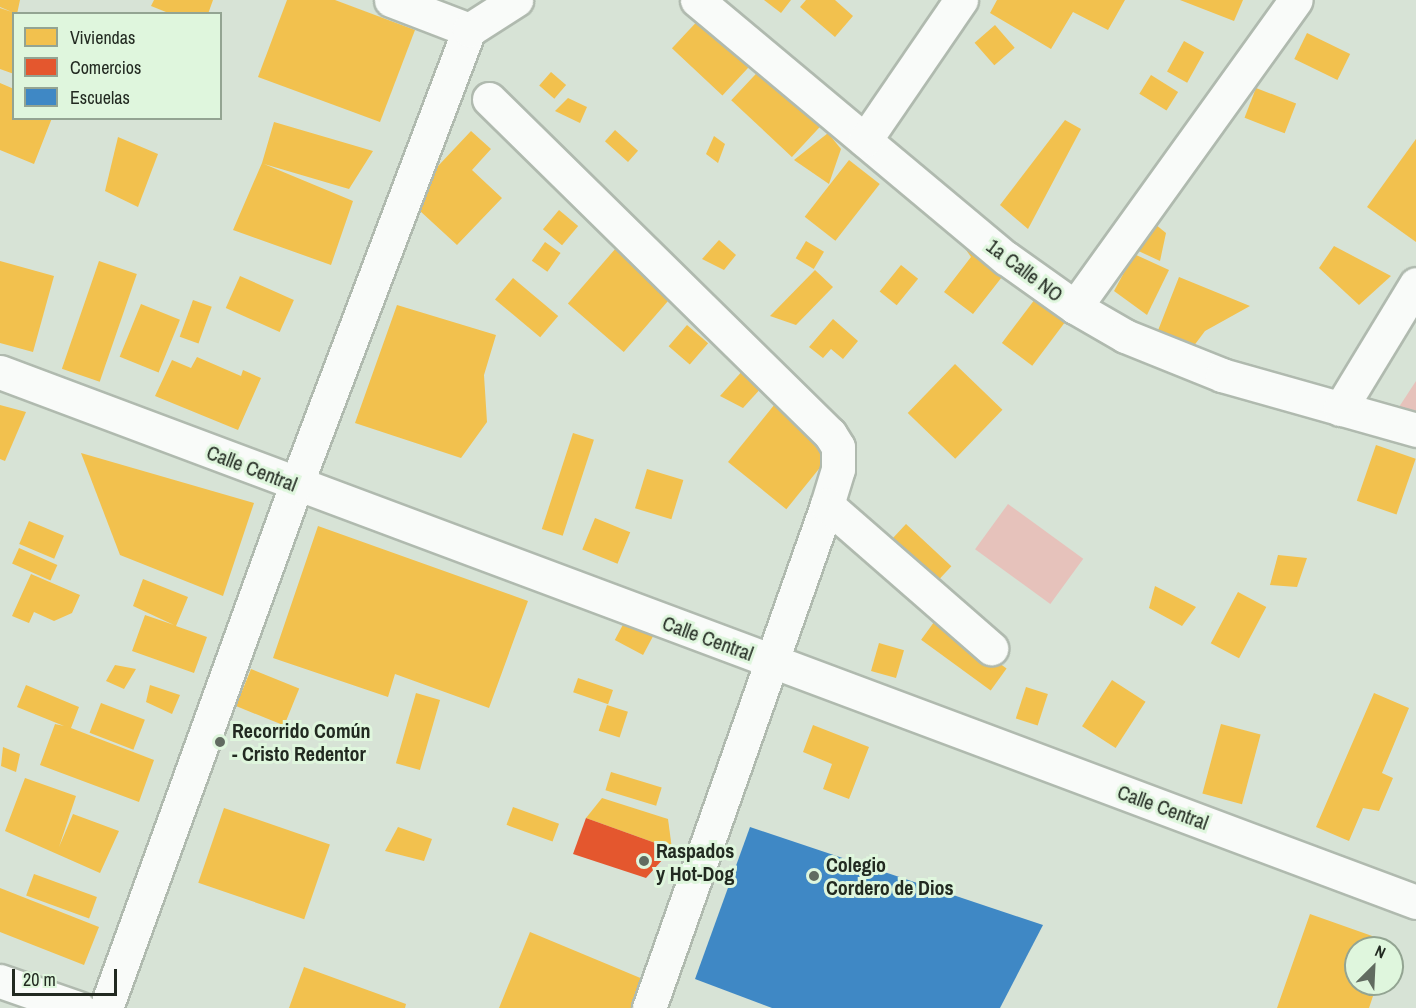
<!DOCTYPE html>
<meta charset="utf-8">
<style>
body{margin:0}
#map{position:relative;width:1416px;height:1008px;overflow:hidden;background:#d7e3d6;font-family:"Archivo Narrow",sans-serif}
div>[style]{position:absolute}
.green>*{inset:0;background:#e6c2bb;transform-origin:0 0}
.homes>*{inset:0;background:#f2c14e;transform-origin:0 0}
.shops>*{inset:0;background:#e4572e}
.schools>*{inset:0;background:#3f88c5}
.roads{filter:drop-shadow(2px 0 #b0baaf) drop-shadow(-2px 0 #b0baaf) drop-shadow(0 2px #b0baaf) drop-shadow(0 -2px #b0baaf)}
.minor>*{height:33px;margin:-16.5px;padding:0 16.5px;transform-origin:16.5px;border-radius:16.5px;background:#f9fbf9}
.dots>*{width:16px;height:16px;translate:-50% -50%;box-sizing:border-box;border:3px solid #dff6dd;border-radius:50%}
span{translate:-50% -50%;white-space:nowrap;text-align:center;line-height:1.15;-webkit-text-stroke:6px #dff6dd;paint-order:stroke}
.street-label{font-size:20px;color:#222a21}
.poi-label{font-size:20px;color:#222a21;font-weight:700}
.left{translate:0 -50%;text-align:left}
.legend{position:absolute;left:12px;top:12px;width:210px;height:108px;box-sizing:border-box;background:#dff6dd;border:2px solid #93a492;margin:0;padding:8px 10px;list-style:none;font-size:18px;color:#222a21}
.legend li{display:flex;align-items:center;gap:12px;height:30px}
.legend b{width:30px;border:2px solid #93a492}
.north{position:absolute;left:1344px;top:936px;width:60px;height:60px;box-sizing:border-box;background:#dff6dd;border:2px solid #93a492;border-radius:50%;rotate:24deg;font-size:16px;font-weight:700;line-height:24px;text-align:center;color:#222a21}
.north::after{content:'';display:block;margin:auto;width:21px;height:27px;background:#616b60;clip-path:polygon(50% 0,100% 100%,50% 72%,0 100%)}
.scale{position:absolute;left:12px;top:969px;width:105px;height:27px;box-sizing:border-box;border:3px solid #222a21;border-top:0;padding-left:8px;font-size:18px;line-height:21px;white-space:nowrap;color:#222a21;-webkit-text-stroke:4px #dff6dd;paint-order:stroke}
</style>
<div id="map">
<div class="green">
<i style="clip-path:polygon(1416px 381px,1416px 411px,1399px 407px)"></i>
<i style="left:1008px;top:504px;width:93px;height:56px;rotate:36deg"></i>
</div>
<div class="homes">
<i style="clip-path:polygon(0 0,20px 0,17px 14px,14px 14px,14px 74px,0 69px,0 8px,12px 12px,0 7px)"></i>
<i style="clip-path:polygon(154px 0,213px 0,208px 14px,171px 14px,151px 6px)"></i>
<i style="clip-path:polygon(287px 0,335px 0,415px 30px,380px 122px,258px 77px)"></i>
<i style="clip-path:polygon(764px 0,791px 0,781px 13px)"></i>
<i style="clip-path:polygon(806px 0,835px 0,853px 16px,835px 37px,800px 7px)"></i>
<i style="clip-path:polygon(997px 0,1125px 0,1108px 30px,1073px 12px,1051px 49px,990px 13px)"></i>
<i style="clip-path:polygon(1180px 0,1243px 0,1234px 21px)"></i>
<i style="left:704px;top:14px;width:69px;height:47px;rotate:43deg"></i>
<i style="left:995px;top:25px;width:30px;height:27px;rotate:49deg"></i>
<i style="left:1307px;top:33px;width:48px;height:29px;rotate:26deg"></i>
<i style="left:1184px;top:41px;width:23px;height:35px;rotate:29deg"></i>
<i style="left:766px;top:63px;width:83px;height:51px;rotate:43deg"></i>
<i style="left:551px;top:72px;width:20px;height:18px;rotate:41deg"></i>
<i style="left:1151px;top:75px;width:32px;height:22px;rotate:32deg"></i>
<i style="clip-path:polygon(0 83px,14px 89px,14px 118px,52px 118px,34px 164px,0 150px)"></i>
<i style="left:1256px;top:88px;width:43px;height:32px;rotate:21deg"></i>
<i style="clip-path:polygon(568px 98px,587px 107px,580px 123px,555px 111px)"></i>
<i style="clip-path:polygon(1065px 120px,1081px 129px,1028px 229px,1000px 205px)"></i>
<i style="clip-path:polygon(274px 122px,373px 151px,349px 189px,264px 164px,353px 201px,331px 265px,233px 230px,262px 163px)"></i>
<i style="left:615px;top:130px;width:31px;height:15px;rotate:42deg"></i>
<i style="clip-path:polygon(471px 131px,491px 149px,472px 170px,502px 198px,457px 245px,407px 199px)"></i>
<i style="clip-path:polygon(828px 133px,841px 149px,829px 184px,794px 160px)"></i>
<i style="clip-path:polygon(714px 136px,725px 144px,718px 163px,706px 154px)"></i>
<i style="clip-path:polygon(118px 137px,158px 154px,138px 207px,105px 191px)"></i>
<i style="clip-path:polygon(1416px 139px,1416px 242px,1367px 207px)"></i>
<i style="left:849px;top:160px;width:39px;height:72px;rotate:38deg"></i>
<i style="left:559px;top:210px;width:25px;height:25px;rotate:40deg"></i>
<i style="clip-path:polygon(1150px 220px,1166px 233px,1160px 261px,1132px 248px)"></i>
<i style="left:623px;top:240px;width:74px;height:84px;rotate:41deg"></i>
<i style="clip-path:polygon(719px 240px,736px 255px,724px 270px,702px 259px)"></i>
<i style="clip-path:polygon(972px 240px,1009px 268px,973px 314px,944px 292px,971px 257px,964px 247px)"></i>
<i style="left:806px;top:241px;width:21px;height:20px;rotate:31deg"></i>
<i style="left:545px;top:242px;width:19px;height:23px;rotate:35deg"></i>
<i style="clip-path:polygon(1334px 246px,1391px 276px,1359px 305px,1319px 268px)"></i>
<i style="clip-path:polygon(1134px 254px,1169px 270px,1147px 315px,1114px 291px)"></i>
<i style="clip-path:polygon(0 261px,54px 276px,33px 352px,0 343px)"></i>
<i style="left:99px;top:261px;width:40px;height:114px;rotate:19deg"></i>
<i style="left:901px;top:265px;width:22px;height:34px;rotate:39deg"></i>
<i style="clip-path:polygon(815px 270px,833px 287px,796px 325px,770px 316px)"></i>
<i style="left:240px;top:276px;width:59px;height:35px;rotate:24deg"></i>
<i style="clip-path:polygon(1179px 277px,1250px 306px,1205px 331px,1193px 347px,1157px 333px)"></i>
<i style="left:513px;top:278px;width:59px;height:28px;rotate:40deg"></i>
<i style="left:1035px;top:299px;width:38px;height:55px;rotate:37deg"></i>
<i style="left:193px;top:300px;width:20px;height:39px;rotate:20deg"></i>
<i style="left:141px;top:304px;width:42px;height:57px;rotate:22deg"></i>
<i style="clip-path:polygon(397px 305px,496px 335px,484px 375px,487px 422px,461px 458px,355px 423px)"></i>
<i style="clip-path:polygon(833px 319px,858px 341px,843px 359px,831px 349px,823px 358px,809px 347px)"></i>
<i style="left:687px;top:325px;width:28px;height:28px;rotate:41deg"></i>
<i style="clip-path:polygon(197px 357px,241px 376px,243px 370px,261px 378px,238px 430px,155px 396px,172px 360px,191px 368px)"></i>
<i style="left:955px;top:364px;width:66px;height:68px;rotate:44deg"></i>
<i style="clip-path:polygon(744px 369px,763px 386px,743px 408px,720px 396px)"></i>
<i style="left:779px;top:399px;width:75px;height:81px;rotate:39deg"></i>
<i style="clip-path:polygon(0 405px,26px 412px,5px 461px,0 459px)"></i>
<i style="left:573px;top:433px;width:22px;height:101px;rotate:18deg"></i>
<i style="left:1376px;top:445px;width:42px;height:59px;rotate:19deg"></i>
<i style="clip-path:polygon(81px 453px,254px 503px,223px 596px,120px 555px)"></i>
<i style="left:647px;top:469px;width:38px;height:41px;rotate:17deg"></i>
<i style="left:595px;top:518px;width:38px;height:34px;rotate:22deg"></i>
<i style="left:29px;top:521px;width:38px;height:25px;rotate:23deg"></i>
<i style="left:906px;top:524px;width:62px;height:30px;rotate:43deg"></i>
<i style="clip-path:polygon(318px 526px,528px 601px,489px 708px,395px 674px,388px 697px,273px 658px)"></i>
<i style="left:19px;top:548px;width:42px;height:17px;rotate:24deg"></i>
<i style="clip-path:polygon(1278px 555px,1307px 558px,1297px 587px,1270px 585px)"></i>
<i style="clip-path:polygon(31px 574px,80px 595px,72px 613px,54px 621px,34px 612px,29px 623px,12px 616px)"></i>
<i style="clip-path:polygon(143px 579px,188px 597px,176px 626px,207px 637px,194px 673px,132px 651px,145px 615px,174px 625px,133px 606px)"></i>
<i style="clip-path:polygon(1155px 586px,1196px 607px,1182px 626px,1149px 608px)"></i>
<i style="left:1238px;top:592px;width:32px;height:58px;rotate:28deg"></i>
<i style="left:627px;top:617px;width:32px;height:26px;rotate:28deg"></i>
<i style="left:937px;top:618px;width:86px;height:27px;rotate:36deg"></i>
<i style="left:879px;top:643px;width:26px;height:29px;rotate:16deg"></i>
<i style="clip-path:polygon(115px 665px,136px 669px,124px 689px,106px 681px)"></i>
<i style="left:251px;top:669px;width:52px;height:40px;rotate:22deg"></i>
<i style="left:578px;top:678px;width:37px;height:15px;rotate:19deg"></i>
<i style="left:1112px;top:680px;width:40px;height:55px;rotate:33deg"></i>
<i style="clip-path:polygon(26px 685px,79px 707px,71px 728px,154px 760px,139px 802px,40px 765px,55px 724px,64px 726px,17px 707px)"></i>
<i style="clip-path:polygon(150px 685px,180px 695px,172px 714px,146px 702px)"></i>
<i style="left:1026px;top:687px;width:23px;height:33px;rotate:18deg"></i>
<i style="left:416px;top:693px;width:25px;height:73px;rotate:16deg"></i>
<i style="clip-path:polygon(1374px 693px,1409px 708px,1382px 773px,1393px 778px,1379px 811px,1363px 808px,1349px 841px,1316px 827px)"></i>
<i style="left:101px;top:703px;width:47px;height:32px;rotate:21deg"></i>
<i style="left:607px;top:705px;width:22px;height:27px;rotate:18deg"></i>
<i style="left:1221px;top:724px;width:41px;height:72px;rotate:15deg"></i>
<i style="clip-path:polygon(813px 725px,869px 747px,849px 799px,823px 789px,832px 764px,803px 752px)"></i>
<i style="clip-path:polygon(3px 747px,20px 754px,16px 772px,1px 766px)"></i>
<i style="left:611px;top:772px;width:53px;height:19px;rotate:17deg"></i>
<i style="clip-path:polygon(25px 778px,76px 796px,59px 847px,73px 814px,119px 831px,100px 873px,5px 831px)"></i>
<i style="clip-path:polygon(602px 798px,668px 819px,672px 849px,586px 818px)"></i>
<i style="left:513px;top:807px;width:49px;height:19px;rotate:20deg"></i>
<i style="left:224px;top:808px;width:112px;height:79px;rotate:19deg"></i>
<i style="clip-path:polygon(398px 827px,432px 839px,424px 861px,385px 851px)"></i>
<i style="left:34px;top:874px;width:67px;height:23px;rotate:20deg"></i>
<i style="clip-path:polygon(0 888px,99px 927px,84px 965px,0 932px)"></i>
<i style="clip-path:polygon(1310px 914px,1392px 943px,1390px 948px,1356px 948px,1356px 984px,1377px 984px,1369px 1008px,1277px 1008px)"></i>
<i style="clip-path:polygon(530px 932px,650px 982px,639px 1008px,499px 1008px)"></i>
<i style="clip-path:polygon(304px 967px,406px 1004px,405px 1008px,289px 1008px)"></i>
</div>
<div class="shops">
<i style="clip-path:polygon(586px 818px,672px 849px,646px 878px,573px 854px)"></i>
</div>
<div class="schools">
<i style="clip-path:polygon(750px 827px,1043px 925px,1000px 1008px,772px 1008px,695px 979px)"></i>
</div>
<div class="roads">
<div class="minor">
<i style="left:391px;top:0;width:84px;rotate:21deg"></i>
<i style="left:697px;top:0;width:403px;rotate:39.9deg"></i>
<i style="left:1006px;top:258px;width:85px;rotate:35.4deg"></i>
<i style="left:1075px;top:307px;width:58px;rotate:30.1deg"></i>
<i style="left:1125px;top:336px;width:105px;rotate:21.9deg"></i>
<i style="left:1222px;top:375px;width:202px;rotate:15.8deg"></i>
<i style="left:489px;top:99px;width:478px;rotate:44.5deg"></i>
<i style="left:830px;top:434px;width:15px;rotate:58deg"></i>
<i style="left:838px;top:447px;width:22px;rotate:90deg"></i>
<i style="left:838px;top:469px;width:38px;rotate:107deg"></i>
<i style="left:865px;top:140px;width:170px;rotate:-55.6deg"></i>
<i style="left:1075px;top:307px;width:378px;rotate:-54.3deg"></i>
<i style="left:0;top:372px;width:1512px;rotate:20.52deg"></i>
<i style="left:1340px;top:409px;width:146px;rotate:-58.7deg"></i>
<i style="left:0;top:981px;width:83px;rotate:19.1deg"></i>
<i style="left:106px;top:1008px;width:556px;rotate:-70.03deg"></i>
<i style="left:296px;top:485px;width:487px;rotate:-69.2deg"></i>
<i style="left:469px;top:30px;width:56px;rotate:-32.6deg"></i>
<i style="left:649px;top:1008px;width:534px;rotate:-70.51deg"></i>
<i style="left:827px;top:505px;width:218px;rotate:41.1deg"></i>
</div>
</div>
<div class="dots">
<i style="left:220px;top:742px;background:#616b60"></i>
<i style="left:644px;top:861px;background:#616b60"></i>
<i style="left:814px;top:876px;background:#616b60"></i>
</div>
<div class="street-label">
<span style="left:1025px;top:270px;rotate:37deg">1a Calle NO</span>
<span style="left:252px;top:468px;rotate:21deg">Calle Central</span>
<span style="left:708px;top:638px;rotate:20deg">Calle Central</span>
<span style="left:1163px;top:807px;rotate:20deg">Calle Central</span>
</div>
<div class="poi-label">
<span class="left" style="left:232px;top:742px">Recorrido Común<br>- Cristo Redentor</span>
<span class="left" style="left:656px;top:862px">Raspados<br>y Hot-Dog</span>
<span class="left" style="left:826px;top:876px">Colegio<br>Cordero de Dios</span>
</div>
<ul class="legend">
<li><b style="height:16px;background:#f2c14e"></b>Viviendas</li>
<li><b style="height:16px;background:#e4572e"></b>Comercios</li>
<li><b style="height:16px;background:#3f88c5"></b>Escuelas</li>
</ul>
<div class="north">N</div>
<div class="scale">20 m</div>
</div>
